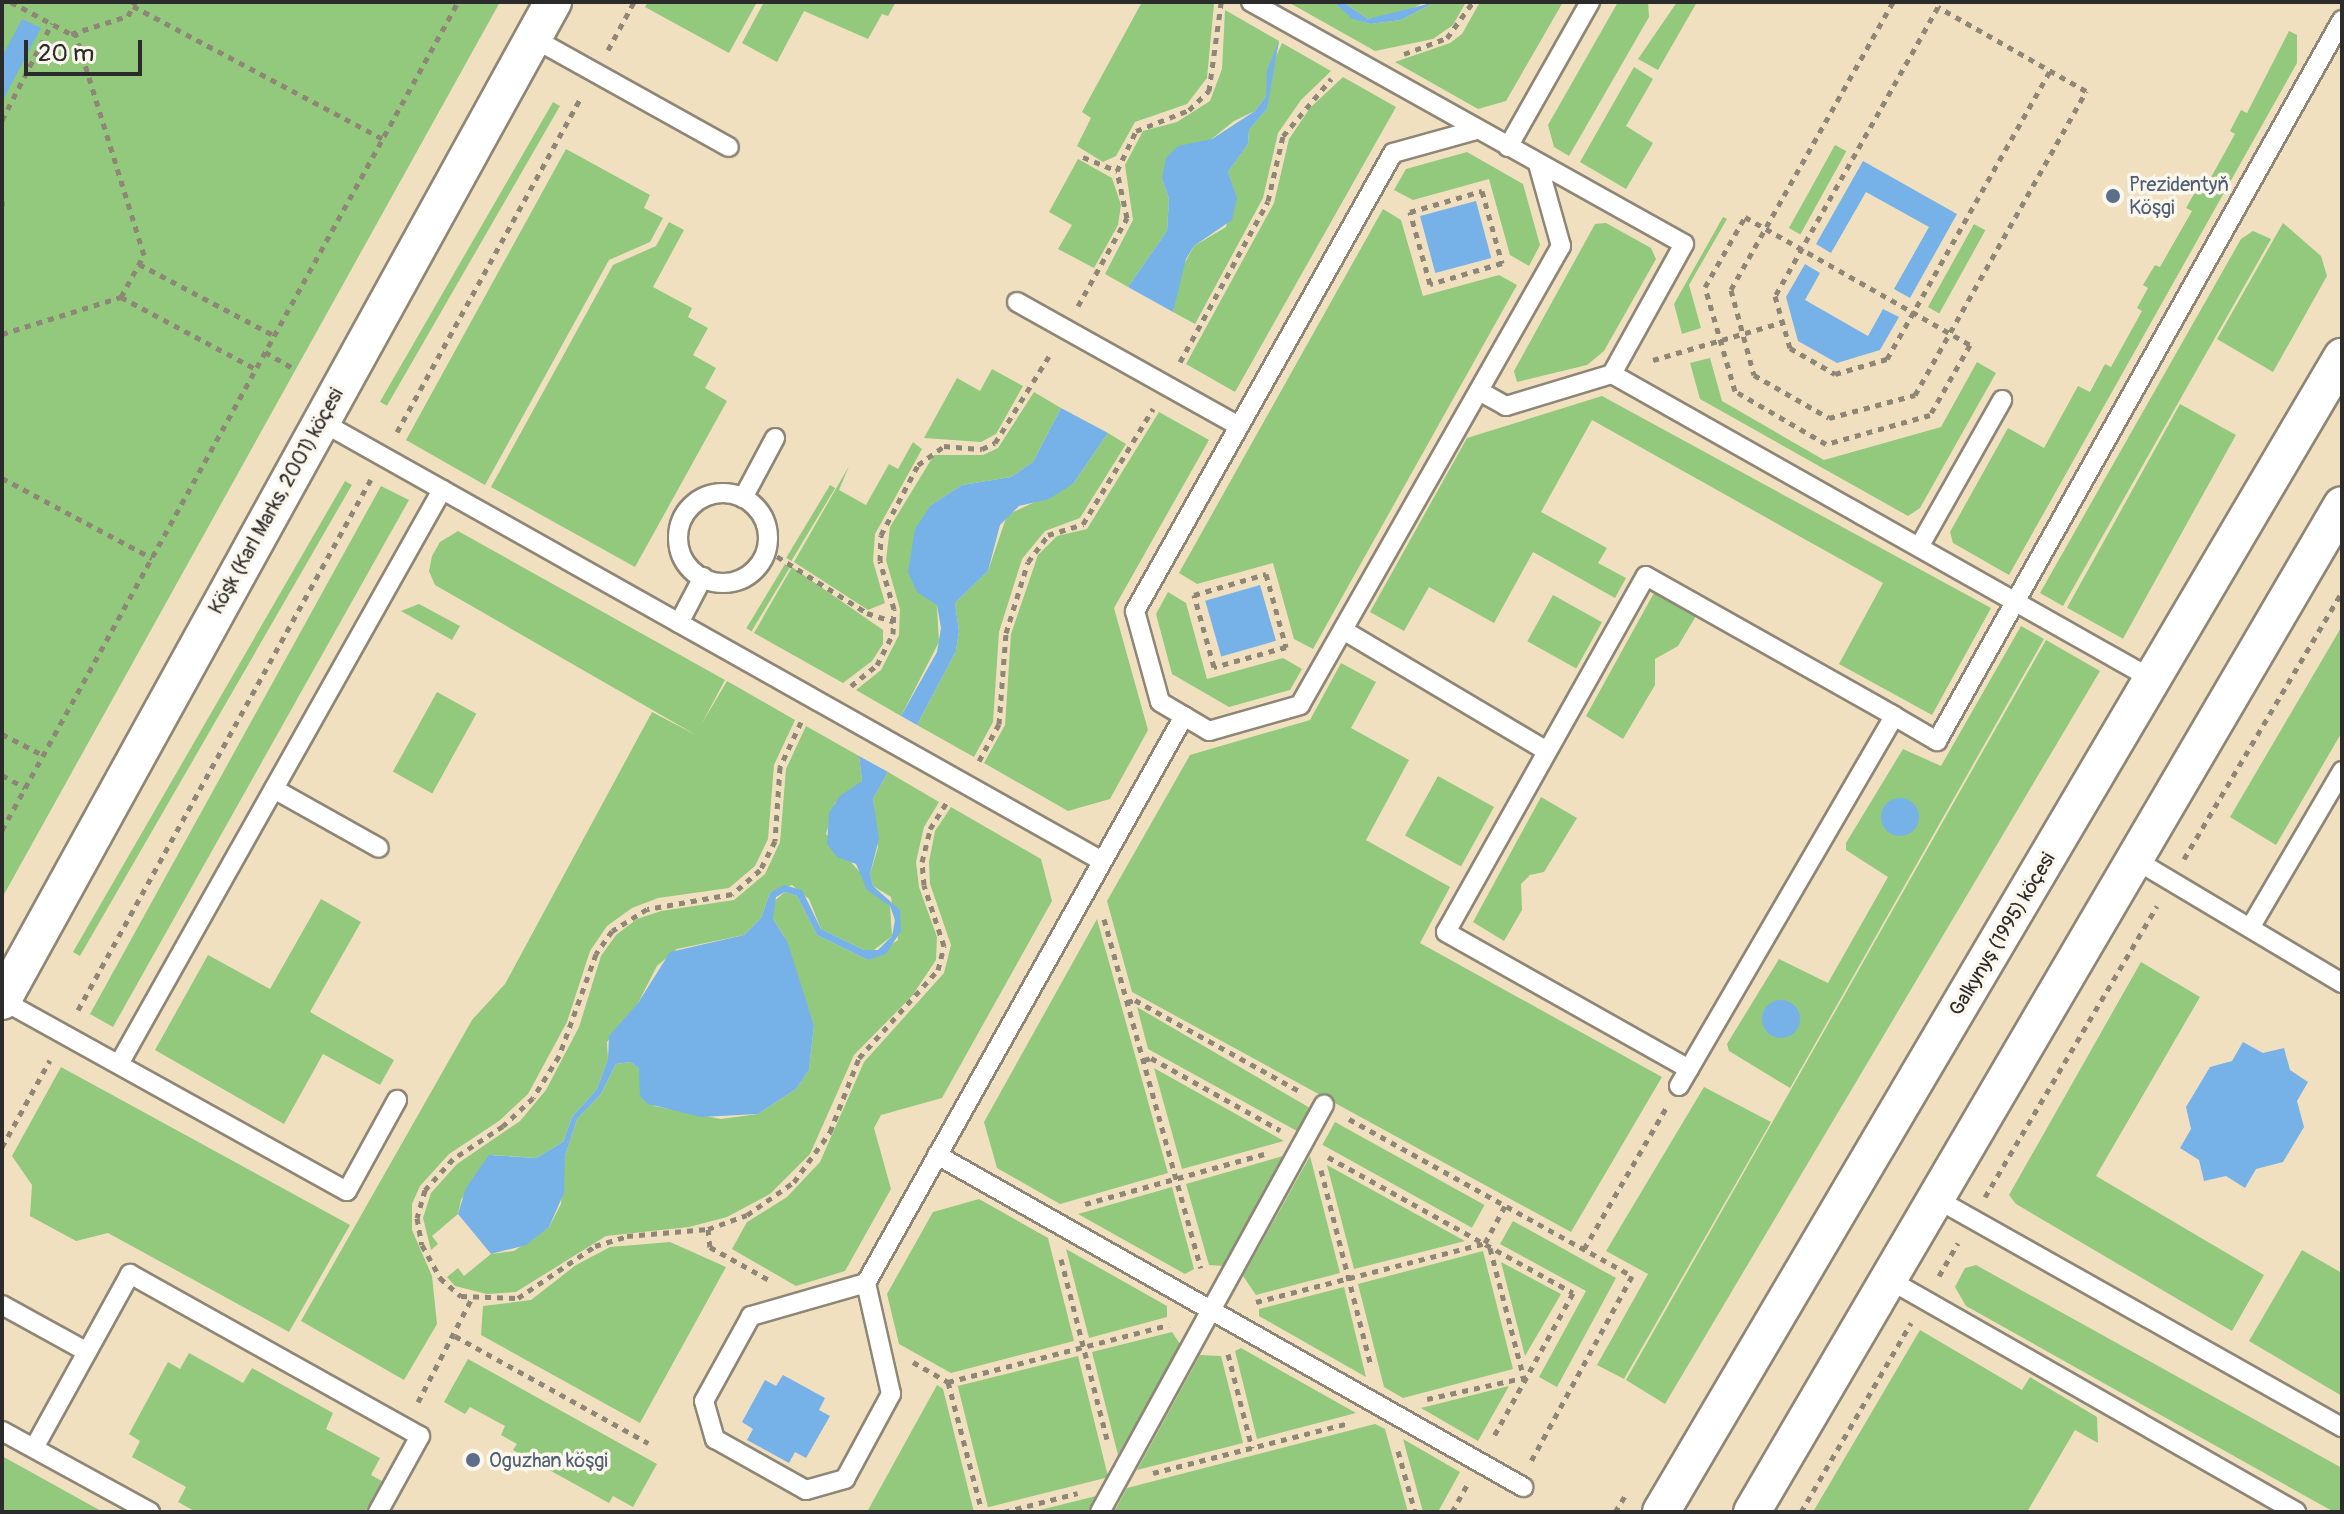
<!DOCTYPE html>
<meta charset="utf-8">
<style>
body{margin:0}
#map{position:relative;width:2344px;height:1514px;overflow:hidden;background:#f1e0c0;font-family:Pangolin,sans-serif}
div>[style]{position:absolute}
.green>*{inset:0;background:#92c97c;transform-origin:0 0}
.water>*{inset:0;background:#76b2e8;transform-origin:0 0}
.round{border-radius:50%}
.path>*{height:5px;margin-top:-2.5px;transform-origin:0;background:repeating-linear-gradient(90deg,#8e8676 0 6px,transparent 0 12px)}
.roads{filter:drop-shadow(2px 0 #8e8676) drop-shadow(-2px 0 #8e8676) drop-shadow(0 2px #8e8676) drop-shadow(0 -2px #8e8676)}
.lane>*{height:18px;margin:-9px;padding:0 9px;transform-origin:9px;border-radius:9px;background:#fff}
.lane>.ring{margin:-9px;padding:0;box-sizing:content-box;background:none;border:18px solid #fff;border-radius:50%}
.street>*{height:36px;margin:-18px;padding:0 18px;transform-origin:18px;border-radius:18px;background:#fff}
.dots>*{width:22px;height:22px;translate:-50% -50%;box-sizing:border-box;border:4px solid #fbf7ec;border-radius:50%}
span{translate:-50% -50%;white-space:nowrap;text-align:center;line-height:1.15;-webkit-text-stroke:7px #fbf7ec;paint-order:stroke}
.service-label{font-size:20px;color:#4e5e75}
.left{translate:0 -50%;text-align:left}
.street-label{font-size:20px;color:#2b2b2b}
.frame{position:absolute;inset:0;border:4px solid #2b2b2b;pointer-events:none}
.scale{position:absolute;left:24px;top:40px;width:118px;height:36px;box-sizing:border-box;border:4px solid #2b2b2b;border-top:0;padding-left:10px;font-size:24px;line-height:28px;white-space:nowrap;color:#2b2b2b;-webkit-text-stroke:6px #fbf7ec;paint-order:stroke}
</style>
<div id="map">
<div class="green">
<i style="clip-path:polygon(2px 2px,500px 2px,2px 898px)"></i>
<i style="clip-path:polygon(648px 2px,757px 2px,729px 53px,645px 7px)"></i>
<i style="clip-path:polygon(764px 2px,896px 2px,888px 16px,882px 14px,868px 39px,804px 11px,777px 62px,742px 43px)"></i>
<i style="clip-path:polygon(1142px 2px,1214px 4px,1207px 78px,1187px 104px,1135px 122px,1116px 156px,1103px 162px,1077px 146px,1091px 118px,1082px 112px)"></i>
<i style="clip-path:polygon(1288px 2px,1334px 2px,1353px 19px,1370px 24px,1401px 20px,1435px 2px,1466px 2px,1453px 25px,1433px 39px,1375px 51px)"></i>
<i style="clip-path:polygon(1343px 2px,1425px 2px,1399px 15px,1368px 19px)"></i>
<i style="clip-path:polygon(1480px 2px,1563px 2px,1506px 101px,1478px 109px,1395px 62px,1450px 43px,1462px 34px)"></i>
<i style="clip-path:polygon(1618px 2px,1648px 2px,1649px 17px,1569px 156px,1554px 147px,1548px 125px)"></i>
<i style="clip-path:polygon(1677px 2px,1697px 2px,1658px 70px,1638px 59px)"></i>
<i style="clip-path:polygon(1225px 10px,1279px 41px,1266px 96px,1255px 111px,1234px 121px,1162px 179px,1169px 199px,1167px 231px,1128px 287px,1105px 274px,1133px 220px,1125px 165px,1143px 131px,1177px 122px,1210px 101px,1222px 69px)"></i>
<i style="clip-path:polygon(2289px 31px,2297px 35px,2297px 63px,2009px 575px,1953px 543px,1950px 532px,2008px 428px,2044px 448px,2078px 386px,2090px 392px,2105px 364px,2111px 367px,2142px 311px,2137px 308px,2148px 288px,2143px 285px,2155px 265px,2160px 267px,2192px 211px,2186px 208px,2198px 187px,2204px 190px,2235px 134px,2230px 131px,2241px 110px,2247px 113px)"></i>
<i style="clip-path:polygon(1282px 43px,1331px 71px,1301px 100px,1278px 133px,1263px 198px,1195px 324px,1173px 312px,1181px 270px,1194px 246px,1226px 227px,1234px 191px,1228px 172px,1248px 144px,1249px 130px,1267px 109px,1272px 66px)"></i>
<i style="clip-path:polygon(1634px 67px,1653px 79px,1626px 126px,1653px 143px,1626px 189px,1580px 162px)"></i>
<i style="clip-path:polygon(1343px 77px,1396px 107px,1235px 392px,1186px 364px,1274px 203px,1289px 139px,1310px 108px)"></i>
<i style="left:553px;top:102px;width:8px;height:346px;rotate:30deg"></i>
<i style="left:1835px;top:145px;width:13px;height:95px;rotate:29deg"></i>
<i style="clip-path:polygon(566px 149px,650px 195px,644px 208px,663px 218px,650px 242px,609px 260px,485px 485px,406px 440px)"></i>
<i style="clip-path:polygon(1467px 152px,1523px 184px,1540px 245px,1529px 266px,1510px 255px,1489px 179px,1413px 200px,1394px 190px,1406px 169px)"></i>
<i style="clip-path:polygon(1078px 159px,1112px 178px,1121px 205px,1118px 225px,1094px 268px,1058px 249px,1072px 225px,1049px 212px)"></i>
<i style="clip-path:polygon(1383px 209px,1401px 220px,1423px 296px,1499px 275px,1517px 285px,1313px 649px,1294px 639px,1273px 563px,1197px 584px,1179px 573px)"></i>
<i style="clip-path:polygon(1723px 217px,1727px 219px,1689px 285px,1701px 328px,1682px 334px,1674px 304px)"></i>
<i style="clip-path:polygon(669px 222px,684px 230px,653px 287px,692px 308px,688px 317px,708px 328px,693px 355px,716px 368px,705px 388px,727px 401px,635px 567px,491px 487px,613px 265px,656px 246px)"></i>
<i style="clip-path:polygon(1606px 223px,1651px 248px,1656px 259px,1604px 351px,1587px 365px,1517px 382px,1514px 371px,1595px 224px)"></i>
<i style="clip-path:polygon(2283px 223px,2321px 256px,2327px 276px,2273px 372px,2217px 339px)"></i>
<i style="left:1974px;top:224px;width:13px;height:95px;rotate:29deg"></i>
<i style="clip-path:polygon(2253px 231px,2271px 239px,2063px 606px,2040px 593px,2241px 239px)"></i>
<i style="clip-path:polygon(1710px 358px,1722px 401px,1824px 460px,1941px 427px,1977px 362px,1996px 373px,1920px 508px,1908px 516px,1700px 399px,1690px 363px)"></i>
<i style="clip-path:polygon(992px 369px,1023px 386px,996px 434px,981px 442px,924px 438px,957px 378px,980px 391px)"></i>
<i style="clip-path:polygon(1034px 392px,1061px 408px,1033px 462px,1011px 477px,962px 485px,931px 505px,939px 642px,901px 716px,856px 690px,881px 670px,899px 635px,900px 609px,886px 560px,890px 527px,934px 455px,983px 455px,998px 448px)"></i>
<i style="clip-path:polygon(1602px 396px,1991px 608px,1932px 715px,1839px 664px,1883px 583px,1592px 420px,1541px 512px,1607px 548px,1598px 563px,1626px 578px,1615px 598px,1533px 552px,1494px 623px,1429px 587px,1404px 631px,1370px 612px,1467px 438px)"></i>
<i style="left:2180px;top:404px;width:64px;height:233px;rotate:29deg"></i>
<i style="clip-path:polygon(1159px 412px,1209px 440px,1114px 608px,1148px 730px,1110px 799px,1068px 811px,984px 763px,1005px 725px,1011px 634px,1038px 555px,1057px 536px,1087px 529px)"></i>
<i style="clip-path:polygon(1108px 433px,1126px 444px,1080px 518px,1045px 531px,1022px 559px,999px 632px,993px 722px,974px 757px,917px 725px,956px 651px,959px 631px,955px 603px,988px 571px,1007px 515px,1073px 484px)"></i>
<i style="clip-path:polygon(913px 442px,922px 449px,875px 534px,873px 561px,885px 603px,868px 610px,794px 562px,849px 466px,839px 490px,866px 505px,889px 464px,898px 469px)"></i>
<i style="left:345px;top:481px;width:8px;height:544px;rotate:30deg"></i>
<i style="left:830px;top:485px;width:6px;height:85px;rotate:31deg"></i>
<i style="clip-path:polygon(381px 486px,409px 500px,113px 1027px,90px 1014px)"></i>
<i style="clip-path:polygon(458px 531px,725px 680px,701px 725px,727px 681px,795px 720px,774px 765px,768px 839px,755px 866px,729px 888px,658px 898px,632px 908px,607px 926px,590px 951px,567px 1022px,528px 1094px,499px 1121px,449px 1154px,420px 1186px,412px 1204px,412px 1230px,432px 1276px,437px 1324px,404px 1380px,301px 1321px,472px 1020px,505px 984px,652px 712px,696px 735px,435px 585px,429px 571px,432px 556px,440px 542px)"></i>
<i style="left:785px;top:564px;width:6px;height:75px;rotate:31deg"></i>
<i style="clip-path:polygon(792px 567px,883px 630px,883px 644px,872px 661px,843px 683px,754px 633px)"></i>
<i style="clip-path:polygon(1655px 591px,1696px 616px,1678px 646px,1655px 659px,1655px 685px,1623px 739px,1586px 716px)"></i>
<i style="clip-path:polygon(1168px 592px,1186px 603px,1207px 679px,1283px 658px,1302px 669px,1290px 690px,1229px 707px,1172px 674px,1156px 614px)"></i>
<i style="left:1553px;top:595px;width:56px;height:53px;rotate:29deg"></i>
<i style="clip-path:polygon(419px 604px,460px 626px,452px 640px,401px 611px)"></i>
<i style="clip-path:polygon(2021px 626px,2044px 639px,1790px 1088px,1729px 1051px,1727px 1044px,1779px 959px,1828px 983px,1888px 877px,1846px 850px,1846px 843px,1903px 749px,1941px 766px)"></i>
<i style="clip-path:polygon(2342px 626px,2342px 732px,2276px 845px,2230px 817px)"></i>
<i style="clip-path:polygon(2046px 640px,2100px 671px,1665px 1404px,1626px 1380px)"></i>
<i style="clip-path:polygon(1341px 663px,1376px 682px,1351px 728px,1409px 760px,1366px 840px,1450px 887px,1420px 943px,1662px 1077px,1571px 1232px,1132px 992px,1107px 901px,1190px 755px,1310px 720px)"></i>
<i style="left:437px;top:692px;width:45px;height:91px;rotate:29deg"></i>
<i style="clip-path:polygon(806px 726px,859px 756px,862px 781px,835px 803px,826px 834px,890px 906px,892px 936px,870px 953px,821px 929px,809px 899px,792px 885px,770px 893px,761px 918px,744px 935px,677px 949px,657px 966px,638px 1003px,607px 1042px,608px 1059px,597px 1089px,572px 1117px,563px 1142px,536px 1158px,494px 1155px,461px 1200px,458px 1214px,432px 1236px,438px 1244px,431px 1250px,423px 1218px,431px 1193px,457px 1164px,520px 1121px,546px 1090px,579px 1027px,601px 956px,616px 935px,637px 919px,661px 911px,734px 900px,765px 874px,780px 842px,786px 769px)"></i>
<i style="clip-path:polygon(888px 772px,939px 802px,924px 827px,916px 862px,919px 887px,937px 937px,936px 960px,912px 996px,854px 1055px,810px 1154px,770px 1194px,727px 1217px,689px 1227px,606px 1236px,516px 1292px,487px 1294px,455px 1286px,447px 1277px,458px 1268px,464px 1276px,491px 1254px,514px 1251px,549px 1227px,561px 1204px,565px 1156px,577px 1119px,601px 1094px,616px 1064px,631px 1062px,639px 1069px,654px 1106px,721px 1119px,758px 1114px,796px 1089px,809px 1070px,814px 1025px,784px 936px,773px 919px,773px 902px,785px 892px,797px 896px,817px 935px,868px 960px,898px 940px,891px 897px,873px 886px,870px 874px,878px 847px,873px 799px)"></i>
<i style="left:1438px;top:776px;width:64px;height:68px;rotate:29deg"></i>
<i style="clip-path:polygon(1541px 797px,1577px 818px,1544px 872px,1530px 875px,1521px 884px,1522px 910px,1504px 941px,1473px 922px)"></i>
<i style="clip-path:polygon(951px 807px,1041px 859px,1052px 901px,942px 1098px,881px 1115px,874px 1128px,891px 1189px,845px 1271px,796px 1286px,732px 1249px,747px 1222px,787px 1197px,820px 1162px,864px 1062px,944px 973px,951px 945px,930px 884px,929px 862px,935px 831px)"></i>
<i style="clip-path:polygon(321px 899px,361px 922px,310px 1012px,394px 1060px,380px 1085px,323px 1054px,284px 1124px,155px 1050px,208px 955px,270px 989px)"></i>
<i style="clip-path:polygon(1097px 919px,1168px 1173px,1060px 1204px,997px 1168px,984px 1122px)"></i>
<i style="clip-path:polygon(2141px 962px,2200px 997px,2096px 1176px,2264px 1275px,2232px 1331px,2016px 1204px,2009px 1195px)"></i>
<i style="clip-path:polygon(1137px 1007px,1310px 1108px,1297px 1131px,1148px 1049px)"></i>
<i style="clip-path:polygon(61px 1067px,350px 1225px,289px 1332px,108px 1233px,76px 1241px,30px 1216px,32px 1185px,12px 1156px)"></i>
<i style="clip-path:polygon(1154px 1068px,1284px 1141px,1182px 1169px)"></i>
<i style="clip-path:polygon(1704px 1087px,1771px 1122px,1624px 1379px,1597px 1365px,1648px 1274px,1606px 1251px)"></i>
<i style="left:1335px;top:1122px;width:171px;height:26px;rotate:29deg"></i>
<i style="clip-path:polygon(1283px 1156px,1223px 1266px,1209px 1265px,1186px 1184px)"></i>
<i style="clip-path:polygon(1310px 1156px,1340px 1273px,1256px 1295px,1243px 1276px)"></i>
<i style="clip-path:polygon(1327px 1165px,1465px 1241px,1354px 1269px)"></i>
<i style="clip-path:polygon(1172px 1187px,1194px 1269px,1185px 1274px,1078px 1214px)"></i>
<i style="clip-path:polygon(979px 1199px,1048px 1238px,1074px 1341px,951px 1373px,899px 1344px,887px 1294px,933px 1212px)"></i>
<i style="clip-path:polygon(1513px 1221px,1616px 1278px,1557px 1387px,1539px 1377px,1586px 1291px,1500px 1244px)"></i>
<i style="clip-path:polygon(670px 1242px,726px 1267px,640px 1423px,481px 1335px,483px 1306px,531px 1300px,576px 1265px,610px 1247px)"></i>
<i style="clip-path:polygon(1066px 1249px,1167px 1306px,1167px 1317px,1089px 1338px)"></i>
<i style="clip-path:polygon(2302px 1250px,2342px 1273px,2342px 1396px,2249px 1341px)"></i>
<i style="clip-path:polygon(1483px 1251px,1513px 1369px,1403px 1398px,1384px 1387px,1358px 1284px)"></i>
<i style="clip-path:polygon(1501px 1262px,1561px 1294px,1525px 1356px)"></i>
<i style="clip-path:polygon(1976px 1265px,2342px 1468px,2342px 1512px,2334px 1512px,1966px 1306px,1955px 1287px,1965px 1268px)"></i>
<i style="clip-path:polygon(1344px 1287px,1366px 1377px,1259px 1316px,1259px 1309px)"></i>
<i style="clip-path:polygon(1920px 1330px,2022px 1390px,2030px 1377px,2097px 1417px,2098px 1443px,2075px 1430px,2027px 1512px,1813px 1512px)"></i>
<i style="clip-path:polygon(1172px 1332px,1180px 1344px,1118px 1455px,1092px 1352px)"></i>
<i style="clip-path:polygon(1241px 1348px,1356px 1413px,1257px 1439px,1235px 1351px)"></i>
<i style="clip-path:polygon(189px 1353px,243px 1383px,252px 1368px,333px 1413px,326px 1429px,380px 1458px,371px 1475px,382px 1481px,365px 1512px,196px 1512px,178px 1502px,186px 1487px,132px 1457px,140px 1441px,129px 1434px,168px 1362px,180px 1369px)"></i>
<i style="clip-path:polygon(1200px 1355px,1221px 1356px,1243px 1443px,1137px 1470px)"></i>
<i style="left:1078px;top:1356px;width:125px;height:124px;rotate:76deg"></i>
<i style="clip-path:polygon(468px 1359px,657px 1464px,633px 1507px,613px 1496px,609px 1503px,513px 1450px,517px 1444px,501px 1435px,505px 1426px,470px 1407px,465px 1414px,444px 1402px)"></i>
<i style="clip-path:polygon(937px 1385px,943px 1389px,974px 1512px,867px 1512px)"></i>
<i style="clip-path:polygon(1509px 1386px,1478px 1441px,1421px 1408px)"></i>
<i style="clip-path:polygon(1375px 1424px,1385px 1429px,1408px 1512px,1114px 1512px,1127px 1488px)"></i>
<i style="clip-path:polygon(1403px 1439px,1460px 1472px,1438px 1512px,1423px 1512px)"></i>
<i style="clip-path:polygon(2px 1456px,103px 1512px,2px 1512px)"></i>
<i style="clip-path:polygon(1096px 1496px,1087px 1512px,1032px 1512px)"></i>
</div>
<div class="water">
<i style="clip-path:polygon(1334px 2px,1343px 2px,1368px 19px,1435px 2px,1401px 20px,1370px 24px,1352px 19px)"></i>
<i style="clip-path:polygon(22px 19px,41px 28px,2px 102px,2px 57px)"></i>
<i style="clip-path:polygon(1279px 41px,1267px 109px,1249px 130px,1248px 144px,1228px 172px,1237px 198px,1232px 220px,1194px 246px,1186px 259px,1173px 312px,1128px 287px,1167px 231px,1169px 199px,1162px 179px,1166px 158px,1178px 146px,1212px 139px,1255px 111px,1266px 96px,1267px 70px)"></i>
<i style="clip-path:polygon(1863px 161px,1957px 214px,1910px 298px,1894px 289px,1929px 227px,1866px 192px,1831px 253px,1816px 244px)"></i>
<i style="left:1476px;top:201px;width:59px;height:58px;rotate:75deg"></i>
<i style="clip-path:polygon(1805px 264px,1820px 273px,1805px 300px,1868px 336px,1883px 309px,1899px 317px,1880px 350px,1837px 363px,1798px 341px,1786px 297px)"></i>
<i style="clip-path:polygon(1061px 408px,1108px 433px,1073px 484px,1049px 499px,1019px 506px,1000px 525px,988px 571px,955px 603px,959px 631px,956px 651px,917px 725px,901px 716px,937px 652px,941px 628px,937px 605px,917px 592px,908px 572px,915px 529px,931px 505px,962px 485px,1011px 477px,1033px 462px)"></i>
<i style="left:1260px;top:585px;width:58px;height:57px;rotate:74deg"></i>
<i style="clip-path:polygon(859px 756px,888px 772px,873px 799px,879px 839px,870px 874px,873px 886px,900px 910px,901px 931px,886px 954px,868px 960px,817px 935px,797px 896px,785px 892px,776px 897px,773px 919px,787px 941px,814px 1025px,809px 1070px,796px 1089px,758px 1114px,701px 1117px,648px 1104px,640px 1096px,639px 1069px,631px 1062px,616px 1064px,601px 1094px,577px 1119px,565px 1156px,564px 1193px,549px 1227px,526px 1245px,491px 1254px,458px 1214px,466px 1188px,489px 1155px,536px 1158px,563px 1142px,572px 1117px,597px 1089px,608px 1059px,609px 1036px,638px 1003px,670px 952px,744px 935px,761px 918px,770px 893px,784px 885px,802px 890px,821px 929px,864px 950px,878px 950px,892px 936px,895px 920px,890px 906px,867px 890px,856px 864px,837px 857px,827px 844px,829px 813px,840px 796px,862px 781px)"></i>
<i class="round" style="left:1881px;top:798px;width:38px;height:38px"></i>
<i class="round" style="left:1762px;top:1000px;width:38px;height:38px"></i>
<i style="clip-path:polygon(2243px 1042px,2263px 1053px,2284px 1048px,2290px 1070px,2308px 1082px,2297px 1101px,2304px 1127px,2283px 1162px,2256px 1169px,2245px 1188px,2226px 1176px,2204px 1181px,2199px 1160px,2180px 1148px,2191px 1129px,2186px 1107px,2210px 1067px,2232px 1061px)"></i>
<i style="clip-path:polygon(783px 1375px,825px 1398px,819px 1410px,830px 1416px,806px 1458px,795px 1452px,789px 1463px,747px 1440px,753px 1429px,742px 1422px,765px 1380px,776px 1386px)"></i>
</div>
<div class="path">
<i style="left:11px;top:2px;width:68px;rotate:28.1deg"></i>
<i style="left:71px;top:34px;width:60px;rotate:-17.5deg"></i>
<i style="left:128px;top:16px;width:16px;rotate:-63deg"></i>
<i style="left:1893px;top:2px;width:330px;rotate:119.4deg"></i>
<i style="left:1731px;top:290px;width:88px;rotate:74.9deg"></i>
<i style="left:1754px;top:375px;width:86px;rotate:29.8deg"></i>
<i style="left:1829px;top:418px;width:89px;rotate:-15deg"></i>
<i style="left:1915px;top:395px;width:349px;rotate:-60.6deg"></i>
<i style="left:2086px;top:91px;width:170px;rotate:-150.4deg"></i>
<i style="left:1938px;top:7px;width:332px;rotate:119.4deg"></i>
<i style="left:1775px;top:296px;width:54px;rotate:73.9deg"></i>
<i style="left:1790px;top:348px;width:52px;rotate:30deg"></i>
<i style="left:1835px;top:374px;width:54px;rotate:-16.1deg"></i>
<i style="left:1887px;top:359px;width:331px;rotate:-60.5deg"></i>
<i style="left:133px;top:6px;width:283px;rotate:28deg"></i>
<i style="left:608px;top:50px;width:55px;rotate:-61.6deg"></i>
<i style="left:1404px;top:54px;width:46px;rotate:-20.4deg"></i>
<i style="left:1447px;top:38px;width:44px;rotate:-54.2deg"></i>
<i style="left:2px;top:120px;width:109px;rotate:-62.7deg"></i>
<i style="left:1083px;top:157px;width:37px;rotate:22deg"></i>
<i style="left:1482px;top:191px;width:75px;rotate:74.5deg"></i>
<i style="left:1502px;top:263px;width:75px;rotate:163.7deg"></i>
<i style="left:1430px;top:284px;width:75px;rotate:-105.5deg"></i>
<i style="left:1410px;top:212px;width:75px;rotate:-16.3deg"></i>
<i style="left:2px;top:200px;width:6px;rotate:90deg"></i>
<i style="left:1745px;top:217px;width:259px;rotate:29.6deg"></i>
<i style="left:1970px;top:345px;width:81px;rotate:119.7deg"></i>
<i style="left:1930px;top:415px;width:108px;rotate:164.4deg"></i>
<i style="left:1826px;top:444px;width:105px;rotate:-149.8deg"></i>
<i style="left:1735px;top:391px;width:108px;rotate:-106.1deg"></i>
<i style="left:1705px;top:287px;width:81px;rotate:-60.3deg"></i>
<i style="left:139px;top:264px;width:154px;rotate:27.9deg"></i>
<i style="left:121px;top:297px;width:153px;rotate:28.1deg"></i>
<i style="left:1078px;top:306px;width:101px;rotate:-60.9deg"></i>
<i style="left:1127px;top:218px;width:48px;rotate:-102deg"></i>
<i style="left:1117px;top:171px;width:44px;rotate:-64.6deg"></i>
<i style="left:1136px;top:131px;width:57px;rotate:-21.6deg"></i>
<i style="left:1189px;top:110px;width:28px;rotate:-44deg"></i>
<i style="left:1209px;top:91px;width:89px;rotate:-82.2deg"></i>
<i style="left:2px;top:334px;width:125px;rotate:-17.3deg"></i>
<i style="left:121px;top:297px;width:48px;rotate:-61.3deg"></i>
<i style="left:144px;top:255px;width:233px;rotate:-107.2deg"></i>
<i style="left:265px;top:352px;width:34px;rotate:30deg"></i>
<i style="left:1653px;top:360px;width:135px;rotate:-16.3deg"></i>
<i style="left:1180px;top:362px;width:183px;rotate:-61.3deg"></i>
<i style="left:1268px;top:201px;width:67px;rotate:-77deg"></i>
<i style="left:1283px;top:136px;width:75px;rotate:-49.9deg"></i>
<i style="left:397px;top:432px;width:382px;rotate:-61.2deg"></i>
<i style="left:2px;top:478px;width:170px;rotate:28.1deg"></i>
<i style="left:767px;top:550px;width:118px;rotate:32.2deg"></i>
<i style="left:867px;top:613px;width:28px;rotate:18deg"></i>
<i style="left:1266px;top:574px;width:76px;rotate:74.7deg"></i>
<i style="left:1286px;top:647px;width:75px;rotate:164.5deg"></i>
<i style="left:1214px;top:667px;width:75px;rotate:-105.5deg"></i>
<i style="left:1194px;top:595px;width:75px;rotate:-16.3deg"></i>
<i style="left:851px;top:686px;width:33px;rotate:-39deg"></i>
<i style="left:877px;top:665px;width:35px;rotate:-63deg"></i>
<i style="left:893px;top:634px;width:25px;rotate:-88deg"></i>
<i style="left:894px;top:609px;width:50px;rotate:-106.3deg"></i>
<i style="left:880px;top:561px;width:26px;rotate:-88deg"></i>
<i style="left:881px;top:535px;width:79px;rotate:-62.1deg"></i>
<i style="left:918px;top:465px;width:32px;rotate:-36deg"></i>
<i style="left:944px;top:446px;width:38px;rotate:5deg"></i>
<i style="left:982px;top:449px;width:14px;rotate:-25deg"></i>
<i style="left:995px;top:443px;width:106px;rotate:-58.1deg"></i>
<i style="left:801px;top:722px;width:50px;rotate:115deg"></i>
<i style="left:780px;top:767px;width:74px;rotate:93.9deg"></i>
<i style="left:775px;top:841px;width:33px;rotate:117deg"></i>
<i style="left:760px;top:870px;width:37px;rotate:139deg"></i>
<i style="left:732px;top:894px;width:86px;rotate:170deg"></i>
<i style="left:647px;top:909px;width:41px;rotate:147.8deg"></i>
<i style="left:612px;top:931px;width:28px;rotate:125deg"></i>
<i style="left:596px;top:954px;width:109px;rotate:109.9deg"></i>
<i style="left:559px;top:1056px;width:49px;rotate:121.8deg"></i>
<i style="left:533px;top:1098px;width:41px;rotate:137deg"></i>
<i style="left:503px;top:1126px;width:60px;rotate:146.6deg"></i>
<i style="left:453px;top:1159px;width:42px;rotate:132.1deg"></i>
<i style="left:425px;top:1190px;width:29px;rotate:106deg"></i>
<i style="left:417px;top:1218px;width:27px;rotate:80deg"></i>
<i style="left:422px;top:1245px;width:38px;rotate:61deg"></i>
<i style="left:440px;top:1278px;width:28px;rotate:41deg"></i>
<i style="left:461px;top:1296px;width:57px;rotate:2deg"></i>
<i style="left:518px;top:1298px;width:93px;rotate:-34deg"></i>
<i style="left:595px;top:1246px;width:34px;rotate:-17deg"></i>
<i style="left:627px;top:1236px;width:81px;rotate:-4.9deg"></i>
<i style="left:708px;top:1229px;width:41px;rotate:-19.7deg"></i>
<i style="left:747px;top:1215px;width:57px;rotate:-35.1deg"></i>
<i style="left:794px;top:1182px;width:62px;rotate:-54.2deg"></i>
<i style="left:830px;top:1132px;width:79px;rotate:-68.6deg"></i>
<i style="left:859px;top:1058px;width:118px;rotate:-48.1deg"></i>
<i style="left:938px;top:970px;width:25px;rotate:-76deg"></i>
<i style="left:944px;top:946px;width:64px;rotate:-108.2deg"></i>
<i style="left:924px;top:885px;width:23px;rotate:-95deg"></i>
<i style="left:922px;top:862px;width:34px;rotate:-76deg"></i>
<i style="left:930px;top:829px;width:31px;rotate:-58deg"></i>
<i style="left:2px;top:734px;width:46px;rotate:27.1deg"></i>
<i style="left:979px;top:761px;width:42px;rotate:-61.6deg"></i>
<i style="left:999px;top:724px;width:91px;rotate:-85.6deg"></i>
<i style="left:1006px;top:633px;width:74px;rotate:-72.8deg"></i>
<i style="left:1028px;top:562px;width:34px;rotate:-53deg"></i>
<i style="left:1048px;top:535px;width:37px;rotate:-17deg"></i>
<i style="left:1083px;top:524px;width:135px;rotate:-58.7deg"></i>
<i style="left:2px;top:775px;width:26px;rotate:29deg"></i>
<i style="left:2px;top:830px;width:945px;rotate:-61.16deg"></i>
<i style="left:2184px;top:859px;width:310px;rotate:-59.4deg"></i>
<i style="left:1104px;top:919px;width:362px;rotate:74.5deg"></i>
<i style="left:1127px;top:1002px;width:8px;rotate:-14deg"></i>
<i style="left:1135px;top:1000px;width:188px;rotate:29deg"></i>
<i style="left:78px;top:1010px;width:606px;rotate:-61.11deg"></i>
<i style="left:1144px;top:1060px;width:7px;rotate:-16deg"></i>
<i style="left:1151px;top:1058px;width:148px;rotate:29.2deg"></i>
<i style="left:1349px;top:1119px;width:324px;rotate:29deg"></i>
<i style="left:1632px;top:1276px;width:211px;rotate:118.6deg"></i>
<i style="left:2px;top:1147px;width:99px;rotate:-61.1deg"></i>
<i style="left:1328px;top:1157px;width:280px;rotate:29deg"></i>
<i style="left:1573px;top:1293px;width:166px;rotate:118.9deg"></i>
<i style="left:1321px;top:1170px;width:202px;rotate:75.7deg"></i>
<i style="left:1985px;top:1197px;width:338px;rotate:-59.4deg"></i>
<i style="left:1085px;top:1204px;width:186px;rotate:-15.6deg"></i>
<i style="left:708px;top:1229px;width:18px;rotate:84deg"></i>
<i style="left:710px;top:1247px;width:68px;rotate:29.2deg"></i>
<i style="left:1490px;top:1248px;width:131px;rotate:75.4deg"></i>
<i style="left:1584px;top:1249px;width:163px;rotate:-59.8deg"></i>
<i style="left:1061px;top:1259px;width:186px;rotate:75.7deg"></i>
<i style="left:1939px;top:1276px;width:38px;rotate:-60deg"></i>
<i style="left:1256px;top:1302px;width:236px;rotate:-14.4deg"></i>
<i style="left:1485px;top:1243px;width:42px;rotate:-61.6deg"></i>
<i style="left:455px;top:1336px;width:221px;rotate:29deg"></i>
<i style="left:1228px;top:1354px;width:97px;rotate:75.7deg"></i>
<i style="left:913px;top:1362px;width:40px;rotate:29.7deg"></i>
<i style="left:948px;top:1382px;width:134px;rotate:75.3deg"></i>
<i style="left:948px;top:1382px;width:228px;rotate:-14.5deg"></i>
<i style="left:1427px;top:1399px;width:102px;rotate:-12.4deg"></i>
<i style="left:418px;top:1402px;width:117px;rotate:-62.6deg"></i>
<i style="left:1398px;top:1451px;width:63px;rotate:74.4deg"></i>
<i style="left:1153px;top:1473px;width:202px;rotate:-14.3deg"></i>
<i style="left:1004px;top:1512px;width:76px;rotate:-14.4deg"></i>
<i style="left:1452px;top:1512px;width:31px;rotate:-61deg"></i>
<i style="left:1615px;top:1512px;width:19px;rotate:-58deg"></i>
<i style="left:1801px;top:1512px;width:219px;rotate:-59.8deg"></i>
</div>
<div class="roads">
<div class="lane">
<i style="left:1251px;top:2px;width:496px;rotate:29.2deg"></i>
<i style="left:1684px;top:244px;width:149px;rotate:119deg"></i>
<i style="left:1612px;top:374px;width:111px;rotate:163.2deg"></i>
<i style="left:1506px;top:406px;width:31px;rotate:-151deg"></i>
<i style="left:533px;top:38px;width:224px;rotate:29.1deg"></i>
<i style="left:1476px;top:130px;width:86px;rotate:164.5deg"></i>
<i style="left:1393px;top:153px;width:526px;rotate:119.39deg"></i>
<i style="left:1135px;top:611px;width:94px;rotate:74.6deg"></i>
<i style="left:1160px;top:702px;width:57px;rotate:30.6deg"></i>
<i style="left:1209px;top:731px;width:95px;rotate:-15.9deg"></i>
<i style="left:1300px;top:705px;width:528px;rotate:-60.38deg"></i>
<i style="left:1561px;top:246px;width:85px;rotate:-105.7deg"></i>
<i style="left:1508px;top:147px;width:167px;rotate:-60.5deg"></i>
<i style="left:1017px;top:302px;width:254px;rotate:29.2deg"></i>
<i style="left:1612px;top:374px;width:620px;rotate:29.46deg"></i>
<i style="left:320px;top:421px;width:897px;rotate:29.36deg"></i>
<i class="ring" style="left:678px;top:493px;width:72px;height:72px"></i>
<i style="left:743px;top:498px;width:68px;rotate:-61.9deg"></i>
<i style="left:1919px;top:547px;width:169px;rotate:-60.5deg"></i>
<i style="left:679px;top:623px;width:52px;rotate:-62.4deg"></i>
<i style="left:1343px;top:630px;width:237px;rotate:30.7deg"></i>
<i style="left:274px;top:789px;width:120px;rotate:29.3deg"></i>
<i style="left:2134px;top:859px;width:242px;rotate:30.8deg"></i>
<i style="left:2250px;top:928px;width:182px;rotate:-59.6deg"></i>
<i style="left:2px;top:1000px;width:394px;rotate:29deg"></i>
<i style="left:347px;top:1191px;width:104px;rotate:-61.2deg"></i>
<i style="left:119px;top:1064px;width:659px;rotate:-60.63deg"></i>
<i style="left:1689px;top:1069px;width:279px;rotate:-150.6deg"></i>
<i style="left:1446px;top:932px;width:408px;rotate:-60.7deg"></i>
<i style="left:1646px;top:576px;width:285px;rotate:29.4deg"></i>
<i style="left:1679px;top:1086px;width:428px;rotate:-59.8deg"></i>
<i style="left:1894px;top:716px;width:50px;rotate:30.2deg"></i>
<i style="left:1937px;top:741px;width:827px;rotate:-60.68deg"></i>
<i style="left:937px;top:1155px;width:674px;rotate:29.53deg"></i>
<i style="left:1935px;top:1198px;width:467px;rotate:29.4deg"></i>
<i style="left:1888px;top:1279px;width:470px;rotate:29.7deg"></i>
<i style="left:866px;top:1283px;width:120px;rotate:164deg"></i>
<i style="left:751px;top:1316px;width:97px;rotate:118.9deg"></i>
<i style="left:704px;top:1401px;width:40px;rotate:74deg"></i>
<i style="left:715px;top:1439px;width:104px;rotate:29.3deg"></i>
<i style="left:806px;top:1490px;width:41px;rotate:-15.8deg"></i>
<i style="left:845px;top:1479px;width:97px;rotate:-61.6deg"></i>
<i style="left:891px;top:1394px;width:114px;rotate:-102.7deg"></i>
<i style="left:866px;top:1283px;width:650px;rotate:-60.71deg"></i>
<i style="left:2px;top:1305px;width:97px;rotate:28.9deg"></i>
<i style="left:2px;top:1431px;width:169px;rotate:28.7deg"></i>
<i style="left:34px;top:1448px;width:199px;rotate:-61.1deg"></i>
<i style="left:130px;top:1274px;width:332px;rotate:29.2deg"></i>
<i style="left:420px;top:1436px;width:87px;rotate:118.9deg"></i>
<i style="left:1100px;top:1512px;width:465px;rotate:-61.2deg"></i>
</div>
<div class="street">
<i style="left:2px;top:1001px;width:1141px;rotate:-61.12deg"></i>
<i style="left:1661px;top:1512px;width:1341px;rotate:-59.48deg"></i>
<i style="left:1752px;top:1512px;width:1167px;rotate:-59.63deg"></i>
</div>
</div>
<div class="dots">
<i style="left:2113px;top:196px;background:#5c6f8a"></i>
<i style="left:473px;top:1460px;background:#5c6f8a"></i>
</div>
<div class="service-label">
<span class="left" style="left:2129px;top:196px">Prezidentyň<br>Köşgi</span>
<span class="left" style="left:489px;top:1460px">Oguzhan köşgi</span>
</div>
<div class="street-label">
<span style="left:276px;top:501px;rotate:-61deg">Köşk (Karl Marks, 2001) köçesi</span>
<span style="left:2002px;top:934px;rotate:-59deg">Galkynyş (1995) köçesi</span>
</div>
<div class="frame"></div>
<div class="scale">20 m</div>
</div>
